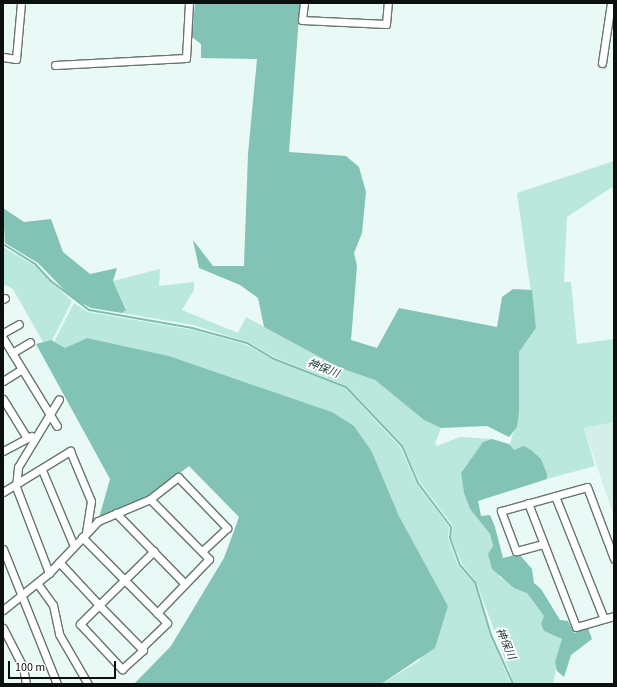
<!DOCTYPE html>
<meta charset="utf-8">
<style>
body{margin:0}
#map{position:relative;width:617px;height:687px;overflow:hidden;background:#e9f9f5;font-family:"Source Sans 3","Noto Sans JP",sans-serif}
div>[style]{position:absolute}
.built>*{inset:0;background:#d5eee9}
.green>*{inset:0;background:#bae8dd}
.forest>*{inset:0;background:#83c3b6}
.stream>*{height:2px;margin:-1px;padding:0 1px;transform-origin:1px;border-radius:1px;background:#7ebeb0}
.roads{filter:drop-shadow(1px 0 #667571) drop-shadow(-1px 0 #667571) drop-shadow(0 1px #667571) drop-shadow(0 -1px #667571)}
.minor>*{height:7px;margin:-3.5px;padding:0 3.5px;transform-origin:3.5px;border-radius:3.5px;background:#fff}
span{translate:-50% -50%;white-space:nowrap;text-align:center;line-height:1.15;-webkit-text-stroke:3.5px #fff;paint-order:stroke}
.water-label{font-size:11px;color:#163630;font-style:italic}
.frame{position:absolute;inset:0;border:4px solid #0b100f;pointer-events:none}
.scale{position:absolute;left:8px;top:661px;width:108px;height:18px;box-sizing:border-box;border:2px solid #0b100f;border-top:0;padding-left:5px;font-size:12px;line-height:14px;white-space:nowrap;color:#0b100f;-webkit-text-stroke:3px #fff;paint-order:stroke}
</style>
<div id="map">
<div class="built">
<i style="clip-path:polygon(614px 422px,614px 517px,584px 428px)"></i>
</div>
<div class="green">
<i style="clip-path:polygon(614px 161px,614px 195px,612px 187px,567px 217px,564px 282px,571px 282px,577px 344px,614px 339px,614px 422px,584px 428px,595px 466px,547px 479px,547px 474px,509px 448px,519px 412px,519px 352px,536px 328px,517px 193px)"></i>
<i style="clip-path:polygon(3px 247px,35px 266px,72px 301px,52px 341px,43px 342px,13px 289px,3px 284px)"></i>
<i style="clip-path:polygon(160px 269px,159px 286px,194px 282px,194px 290px,182px 310px,238px 333px,246px 317px,340px 368px,375px 380px,424px 420px,441px 428px,435px 443px,437px 446px,460px 437px,492px 439px,483px 442px,461px 473px,464px 493px,470px 509px,490px 534px,499px 577px,527px 593px,544px 616px,544px 631px,562px 639px,553px 684px,514px 684px,476px 581px,462px 564px,451px 538px,453px 526px,419px 481px,403px 445px,347px 386px,274px 357px,248px 342px,193px 325px,122px 313px,126px 309px,113px 281px)"></i>
<i style="clip-path:polygon(74px 303px,88px 312px,193px 330px,247px 345px,273px 360px,345px 388px,400px 447px,417px 484px,449px 527px,448px 538px,458px 566px,474px 582px,490px 636px,511px 684px,381px 684px,419px 661px,448px 606px,399px 516px,372px 452px,332px 412px,169px 356px,87px 338px,65px 348px,54px 342px)"></i>
</div>
<div class="forest">
<i style="clip-path:polygon(195px 3px,300px 3px,289px 152px,346px 156px,359px 167px,366px 192px,362px 233px,354px 253px,357px 266px,351px 340px,377px 348px,399px 308px,497px 327px,502px 297px,513px 289px,532px 290px,536px 328px,519px 352px,519px 412px,517px 427px,509px 437px,487px 426px,441px 428px,424px 420px,375px 380px,340px 368px,264px 327px,258px 298px,240px 285px,199px 268px,193px 240px,213px 266px,244px 266px,248px 154px,257px 59px,201px 58px,201px 44px,192px 37px)"></i>
<i style="clip-path:polygon(3px 208px,24px 222px,51px 219px,63px 252px,90px 274px,117px 268px,113px 281px,126px 310px,122px 313px,91px 308px,72px 298px,38px 263px,5px 243px)"></i>
<i style="clip-path:polygon(87px 338px,169px 356px,332px 412px,354px 426px,372px 452px,399px 516px,448px 606px,435px 648px,381px 684px,134px 684px,171px 646px,224px 558px,239px 517px,189px 466px,146px 499px,99px 518px,110px 479px,36px 344px,51px 340px,65px 348px)"></i>
<i style="clip-path:polygon(492px 439px,509px 444px,514px 450px,524px 446px,531px 450px,541px 459px,547px 474px,547px 479px,478px 501px,481px 516px,490px 515px,495px 527px,503px 558px,519px 554px,532px 569px,534px 583px,541px 589px,560px 620px,568px 621px,574px 633px,588px 628px,592px 639px,571px 655px,564px 677px,557px 671px,555px 662px,562px 639px,544px 631px,541px 624px,544px 616px,527px 593px,514px 588px,492px 569px,488px 554px,493px 546px,490px 534px,470px 509px,464px 493px,461px 473px,483px 442px)"></i>
</div>
<div class="stream">
<i style="left:3px;top:244px;width:39px;rotate:32deg"></i>
<i style="left:36px;top:265px;width:22px;rotate:47deg"></i>
<i style="left:51px;top:281px;width:48px;rotate:37.3deg"></i>
<i style="left:89px;top:310px;width:105px;rotate:9.9deg"></i>
<i style="left:192px;top:328px;width:57px;rotate:15.3deg"></i>
<i style="left:247px;top:343px;width:31px;rotate:31deg"></i>
<i style="left:274px;top:359px;width:77px;rotate:21.3deg"></i>
<i style="left:346px;top:387px;width:81px;rotate:46.5deg"></i>
<i style="left:402px;top:446px;width:40px;rotate:66.6deg"></i>
<i style="left:418px;top:483px;width:55px;rotate:53.1deg"></i>
<i style="left:451px;top:527px;width:11px;rotate:95deg"></i>
<i style="left:450px;top:538px;width:29px;rotate:70deg"></i>
<i style="left:460px;top:565px;width:23px;rotate:49deg"></i>
<i style="left:475px;top:582px;width:55px;rotate:73.2deg"></i>
<i style="left:491px;top:635px;width:54px;rotate:65.8deg"></i>
</div>
<div class="roads">
<div class="minor">
<i style="left:304px;top:3px;width:17px;rotate:97deg"></i>
<i style="left:302px;top:20px;width:84px;rotate:2.7deg"></i>
<i style="left:386px;top:24px;width:21px;rotate:-85deg"></i>
<i style="left:3px;top:57px;width:13px;rotate:9deg"></i>
<i style="left:16px;top:59px;width:56px;rotate:-84.9deg"></i>
<i style="left:602px;top:63px;width:61px;rotate:-81.5deg"></i>
<i style="left:55px;top:65px;width:131px;rotate:-3.1deg"></i>
<i style="left:186px;top:58px;width:55px;rotate:-86.9deg"></i>
<i style="left:3px;top:299px;width:2px;rotate:-27deg"></i>
<i style="left:3px;top:333px;width:18px;rotate:-29deg"></i>
<i style="left:3px;top:338px;width:103px;rotate:58.5deg"></i>
<i style="left:12px;top:353px;width:21px;rotate:-31deg"></i>
<i style="left:3px;top:381px;width:22px;rotate:-32deg"></i>
<i style="left:3px;top:399px;width:46px;rotate:58.4deg"></i>
<i style="left:3px;top:451px;width:32px;rotate:-28deg"></i>
<i style="left:42px;top:470px;width:82px;rotate:67.2deg"></i>
<i style="left:3px;top:492px;width:79px;rotate:-31.5deg"></i>
<i style="left:70px;top:451px;width:54px;rotate:67.2deg"></i>
<i style="left:91px;top:501px;width:31px;rotate:99deg"></i>
<i style="left:555px;top:496px;width:132px;rotate:68.3deg"></i>
<i style="left:150px;top:499px;width:84px;rotate:45.5deg"></i>
<i style="left:209px;top:559px;width:75px;rotate:133.9deg"></i>
<i style="left:528px;top:503px;width:133px;rotate:68.8deg"></i>
<i style="left:576px;top:627px;width:40px;rotate:-16deg"></i>
<i style="left:116px;top:513px;width:99px;rotate:45.8deg"></i>
<i style="left:82px;top:537px;width:121px;rotate:45.3deg"></i>
<i style="left:167px;top:623px;width:36px;rotate:136deg"></i>
<i style="left:543px;top:544px;width:28px;rotate:165deg"></i>
<i style="left:516px;top:551px;width:43px;rotate:-110.6deg"></i>
<i style="left:501px;top:511px;width:89px;rotate:-15.6deg"></i>
<i style="left:587px;top:487px;width:77px;rotate:69.4deg"></i>
<i style="left:3px;top:549px;width:145px;rotate:68.2deg"></i>
<i style="left:59px;top:562px;width:59px;rotate:47.1deg"></i>
<i style="left:99px;top:605px;width:27px;rotate:135deg"></i>
<i style="left:80px;top:624px;width:62px;rotate:47deg"></i>
<i style="left:122px;top:669px;width:28px;rotate:-42deg"></i>
<i style="left:143px;top:650px;width:63px;rotate:-134.4deg"></i>
<i style="left:99px;top:605px;width:77px;rotate:-44.5deg"></i>
<i style="left:49px;top:573px;width:92px;rotate:-111deg"></i>
<i style="left:16px;top:487px;width:20px;rotate:-84deg"></i>
<i style="left:18px;top:467px;width:79px;rotate:-58.9deg"></i>
<i style="left:37px;top:583px;width:27px;rotate:54deg"></i>
<i style="left:53px;top:605px;width:30px;rotate:78deg"></i>
<i style="left:59px;top:634px;width:58px;rotate:59.9deg"></i>
<i style="left:3px;top:610px;width:59px;rotate:-38.8deg"></i>
<i style="left:49px;top:573px;width:71px;rotate:-46.7deg"></i>
<i style="left:98px;top:521px;width:56px;rotate:-22.9deg"></i>
<i style="left:150px;top:499px;width:36px;rotate:-38deg"></i>
<i style="left:178px;top:477px;width:71px;rotate:46.1deg"></i>
<i style="left:227px;top:528px;width:34px;rotate:137deg"></i>
<i style="left:3px;top:628px;width:44px;rotate:62.9deg"></i>
<i style="left:23px;top:667px;width:17px;rotate:80deg"></i>
</div>
</div>
<div class="water-label">
<span style="left:323px;top:369px;rotate:21deg">神保川</span>
<span style="left:505px;top:644px;rotate:67deg">神保川</span>
</div>
<div class="frame"></div>
<div class="scale">100 m</div>
</div>
